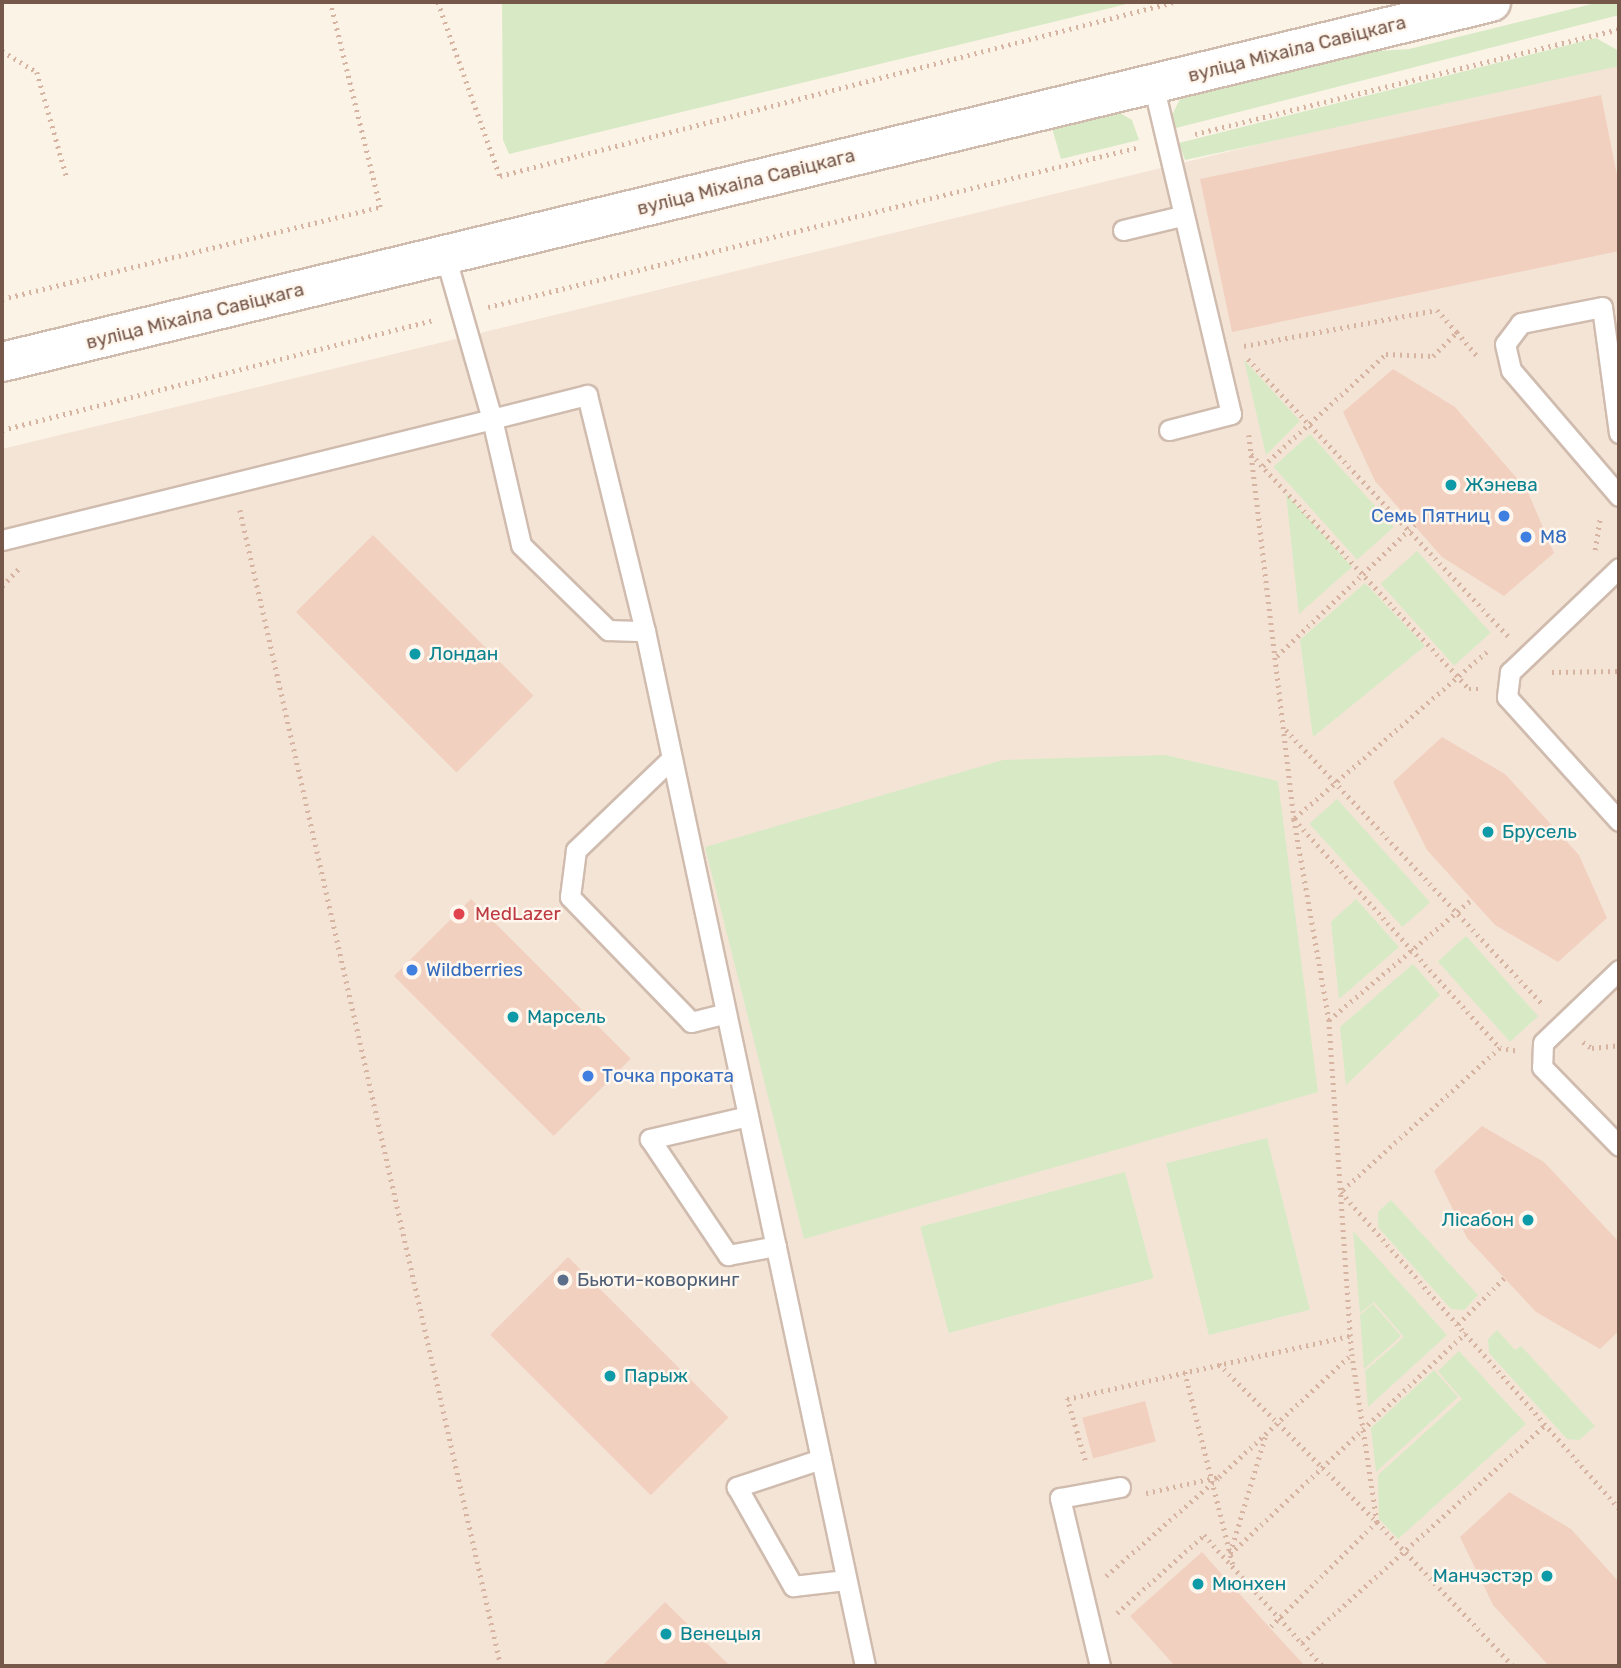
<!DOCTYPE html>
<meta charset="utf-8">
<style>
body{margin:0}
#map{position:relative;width:1621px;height:1668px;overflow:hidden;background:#fcf3e7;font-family:Rubik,sans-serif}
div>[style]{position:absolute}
.residential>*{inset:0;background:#f4e4d6}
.green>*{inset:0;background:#d7eac5;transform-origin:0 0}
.building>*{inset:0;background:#f2d0bf;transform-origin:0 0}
.path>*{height:4.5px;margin-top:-2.25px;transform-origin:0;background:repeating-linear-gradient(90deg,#d7b3a2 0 2px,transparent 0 7px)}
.roads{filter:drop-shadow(2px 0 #d0bcaf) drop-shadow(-2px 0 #d0bcaf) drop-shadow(0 2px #d0bcaf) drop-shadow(0 -2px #d0bcaf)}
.service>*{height:19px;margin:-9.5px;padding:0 9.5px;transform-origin:9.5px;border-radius:9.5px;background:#fff}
.tertiary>*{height:38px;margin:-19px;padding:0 19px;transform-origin:19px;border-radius:19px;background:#fff}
.dots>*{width:19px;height:19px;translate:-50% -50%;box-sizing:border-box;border:4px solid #fff7ee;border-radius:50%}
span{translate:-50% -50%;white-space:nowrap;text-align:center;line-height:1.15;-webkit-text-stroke:5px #fff7ee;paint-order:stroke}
.street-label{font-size:19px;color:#76584b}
.culture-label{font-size:19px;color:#0d838f}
.left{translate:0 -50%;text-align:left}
.right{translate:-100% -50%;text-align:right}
.shop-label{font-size:19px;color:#366cbe}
.health-label{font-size:19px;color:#be3a42}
.service-label{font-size:19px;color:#4e5e75}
.frame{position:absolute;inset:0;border:4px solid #76584b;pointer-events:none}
</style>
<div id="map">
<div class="residential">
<i style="clip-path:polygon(1619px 57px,1619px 1666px,2px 1666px,2px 449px)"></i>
</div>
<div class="green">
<i style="clip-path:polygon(502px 2px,1135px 2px,509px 154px,503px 140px)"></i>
<i style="clip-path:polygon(1600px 2px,1619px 2px,1619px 15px,1176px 128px,1170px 119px,1187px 85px,1287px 57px,1409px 49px)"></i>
<i style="clip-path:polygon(1596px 38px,1619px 51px,1619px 66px,1185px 160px,1179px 143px)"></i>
<i style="clip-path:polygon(1115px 110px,1132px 120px,1139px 140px,1061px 159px,1051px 125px)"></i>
<i style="clip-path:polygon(1244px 360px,1300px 421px,1266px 455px)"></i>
<i style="left:1310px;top:434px;width:125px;height:49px;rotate:48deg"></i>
<i style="clip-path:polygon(1286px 494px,1352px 567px,1299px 614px)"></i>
<i style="left:1417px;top:551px;width:110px;height:49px;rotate:48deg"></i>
<i style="clip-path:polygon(1365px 583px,1425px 646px,1313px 737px,1300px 640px)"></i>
<i style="clip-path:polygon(1165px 755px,1278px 781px,1318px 1092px,804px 1239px,705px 847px,1003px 760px)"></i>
<i style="left:1337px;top:799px;width:139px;height:37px;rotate:48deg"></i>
<i style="clip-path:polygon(1356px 899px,1399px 947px,1339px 999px,1331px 922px)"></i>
<i style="left:1466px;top:936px;width:108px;height:38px;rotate:48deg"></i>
<i style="clip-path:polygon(1413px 964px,1440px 995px,1346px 1085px,1340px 1027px)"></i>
<i style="left:1267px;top:1138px;width:177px;height:104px;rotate:76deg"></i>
<i style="left:1125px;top:1172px;width:110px;height:212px;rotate:75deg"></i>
<i style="clip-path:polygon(1391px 1200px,1478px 1295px,1464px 1310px,1451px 1309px,1378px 1227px,1378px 1212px)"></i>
<i style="clip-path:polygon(1353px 1231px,1447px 1335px,1368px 1407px,1365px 1371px,1404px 1337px,1374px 1302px,1360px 1313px)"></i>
<i style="clip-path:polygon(1373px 1304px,1401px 1336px,1364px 1369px,1360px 1315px)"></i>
<i style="clip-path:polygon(1497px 1330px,1515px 1350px,1521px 1346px,1595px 1426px,1579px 1440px,1567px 1439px,1489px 1353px,1488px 1339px)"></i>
<i style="clip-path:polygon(1459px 1351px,1526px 1424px,1398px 1539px,1379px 1519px,1378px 1475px,1462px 1399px,1438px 1371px)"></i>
<i style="clip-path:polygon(1434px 1370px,1458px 1397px,1376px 1472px,1371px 1428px)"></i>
</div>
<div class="building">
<i style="clip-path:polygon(1601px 95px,1619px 185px,1619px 251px,1232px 332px,1200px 179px)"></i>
<i style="clip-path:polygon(1393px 369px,1455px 407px,1527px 490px,1554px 553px,1504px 596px,1442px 557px,1375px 481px,1343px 412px)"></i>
<i style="left:373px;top:535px;width:227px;height:109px;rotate:45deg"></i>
<i style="clip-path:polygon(1442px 737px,1505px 774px,1579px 855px,1607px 918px,1558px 962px,1495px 925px,1427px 850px,1393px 782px)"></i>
<i style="left:471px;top:899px;width:226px;height:109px;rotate:45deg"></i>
<i style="clip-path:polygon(1482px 1126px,1544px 1162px,1619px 1242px,1619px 1331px,1600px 1349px,1536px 1312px,1467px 1238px,1434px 1171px)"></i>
<i style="left:568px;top:1257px;width:227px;height:110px;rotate:45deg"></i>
<i style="left:1145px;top:1401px;width:42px;height:65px;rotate:75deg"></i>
<i style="clip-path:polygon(1509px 1492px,1571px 1529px,1619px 1582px,1619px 1666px,1549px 1666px,1493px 1605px,1460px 1537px)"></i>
<i style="clip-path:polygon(1202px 1552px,1270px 1628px,1305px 1666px,1175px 1666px,1130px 1616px)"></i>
<i style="clip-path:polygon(665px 1602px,730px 1666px,602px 1666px)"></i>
</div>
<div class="path">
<i style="left:438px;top:2px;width:185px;rotate:70.4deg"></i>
<i style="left:500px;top:176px;width:696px;rotate:-14.48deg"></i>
<i style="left:2px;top:51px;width:41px;rotate:31deg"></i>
<i style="left:37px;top:72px;width:110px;rotate:74.2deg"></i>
<i style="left:1195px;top:134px;width:437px;rotate:-13.9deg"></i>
<i style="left:2px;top:299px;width:389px;rotate:-13.7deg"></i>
<i style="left:380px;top:207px;width:211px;rotate:-103.7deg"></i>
<i style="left:488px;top:307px;width:670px;rotate:-13.81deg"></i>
<i style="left:1244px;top:346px;width:196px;rotate:-10.6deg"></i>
<i style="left:1437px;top:310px;width:30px;rotate:48deg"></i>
<i style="left:1248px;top:359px;width:380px;rotate:46.8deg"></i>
<i style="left:2px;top:430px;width:447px;rotate:-14.3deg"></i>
<i style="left:1249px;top:435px;width:387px;rotate:83.3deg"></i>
<i style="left:1294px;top:819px;width:204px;rotate:80.1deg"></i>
<i style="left:1329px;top:1020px;width:335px;rotate:86.1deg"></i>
<i style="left:1352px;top:1354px;width:170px;rotate:81.5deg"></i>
<i style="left:1377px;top:1522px;width:198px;rotate:46.6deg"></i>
<i style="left:1251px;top:454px;width:321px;rotate:47.1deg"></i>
<i style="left:1469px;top:689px;width:10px"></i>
<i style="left:1263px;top:466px;width:166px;rotate:-42.3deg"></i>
<i style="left:1386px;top:354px;width:47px;rotate:2.4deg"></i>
<i style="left:1433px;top:356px;width:34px;rotate:-45deg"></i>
<i style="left:1457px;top:332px;width:31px;rotate:50deg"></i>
<i style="left:240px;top:510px;width:1185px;rotate:77.28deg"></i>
<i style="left:1595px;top:550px;width:32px;rotate:-81deg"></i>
<i style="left:2px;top:586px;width:28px;rotate:-46deg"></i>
<i style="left:1487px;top:652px;width:255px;rotate:139.1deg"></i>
<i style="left:1294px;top:819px;width:308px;rotate:48deg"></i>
<i style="left:1277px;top:656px;width:190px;rotate:-43.7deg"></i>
<i style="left:1552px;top:672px;width:67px;rotate:-0.9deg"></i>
<i style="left:1286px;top:730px;width:376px;rotate:46.9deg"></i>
<i style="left:1329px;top:1020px;width:187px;rotate:-40.2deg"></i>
<i style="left:1583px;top:1042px;width:11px;rotate:34deg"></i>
<i style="left:1592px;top:1048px;width:27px;rotate:-6deg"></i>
<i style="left:1515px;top:1051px;width:15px;rotate:-169deg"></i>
<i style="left:1500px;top:1048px;width:215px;rotate:137.8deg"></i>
<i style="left:1341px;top:1192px;width:421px;rotate:48.7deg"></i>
<i style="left:1458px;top:1324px;width:65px;rotate:-45deg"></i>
<i style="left:1219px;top:1364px;width:223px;rotate:45deg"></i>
<i style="left:1377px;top:1522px;width:151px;rotate:135.3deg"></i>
<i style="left:1185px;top:1372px;width:199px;rotate:76deg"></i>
<i style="left:1085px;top:1460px;width:64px;rotate:-106.4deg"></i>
<i style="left:1067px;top:1399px;width:293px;rotate:-12.6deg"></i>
<i style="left:1146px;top:1493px;width:75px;rotate:-12.4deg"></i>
<i style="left:1219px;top:1477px;width:181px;rotate:-42.8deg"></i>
<i style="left:1230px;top:1553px;width:124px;rotate:-73.2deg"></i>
<i style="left:1230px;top:1554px;width:323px;rotate:-43.2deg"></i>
<i style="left:1106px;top:1576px;width:149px;rotate:-41.2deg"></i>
<i style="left:1117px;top:1613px;width:117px;rotate:-41.9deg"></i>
<i style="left:1204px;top:1535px;width:146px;rotate:47.8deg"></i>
<i style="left:1302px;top:1643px;width:328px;rotate:-41.9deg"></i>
<i style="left:1302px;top:1643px;width:31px;rotate:48deg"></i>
</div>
<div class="roads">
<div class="service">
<i style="left:1153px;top:84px;width:339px;rotate:76.7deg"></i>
<i style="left:1231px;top:414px;width:64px;rotate:165.5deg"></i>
<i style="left:1123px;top:230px;width:60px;rotate:-13.6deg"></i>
<i style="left:445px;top:255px;width:171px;rotate:74deg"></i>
<i style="left:492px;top:419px;width:98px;rotate:-14.2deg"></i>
<i style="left:587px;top:395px;width:243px;rotate:76.2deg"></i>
<i style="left:645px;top:631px;width:1058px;rotate:78deg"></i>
<i style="left:1619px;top:433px;width:127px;rotate:-97.7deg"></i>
<i style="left:1602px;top:307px;width:83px;rotate:168.8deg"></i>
<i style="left:1521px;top:323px;width:26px;rotate:127deg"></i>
<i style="left:1505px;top:344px;width:27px;rotate:77deg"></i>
<i style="left:1511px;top:370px;width:166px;rotate:49.4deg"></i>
<i style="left:2px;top:540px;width:505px;rotate:-13.87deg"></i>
<i style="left:492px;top:419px;width:129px;rotate:77deg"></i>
<i style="left:521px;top:545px;width:122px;rotate:44.3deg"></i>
<i style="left:608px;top:630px;width:37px;rotate:2deg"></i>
<i style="left:1619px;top:568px;width:151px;rotate:136.3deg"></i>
<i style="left:1510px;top:672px;width:25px;rotate:97deg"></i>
<i style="left:1507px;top:697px;width:167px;rotate:47.9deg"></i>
<i style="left:671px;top:759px;width:132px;rotate:136.2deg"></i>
<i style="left:576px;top:850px;width:47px;rotate:97.3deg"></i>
<i style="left:570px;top:897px;width:174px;rotate:45.9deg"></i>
<i style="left:691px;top:1022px;width:34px;rotate:-14deg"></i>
<i style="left:1619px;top:970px;width:105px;rotate:136.2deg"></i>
<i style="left:1543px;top:1043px;width:24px;rotate:92deg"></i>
<i style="left:1542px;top:1067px;width:110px;rotate:45.7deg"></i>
<i style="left:748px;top:1116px;width:101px;rotate:166.8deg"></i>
<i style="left:650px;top:1139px;width:140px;rotate:56.1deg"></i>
<i style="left:728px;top:1255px;width:49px;rotate:-10.6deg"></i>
<i style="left:821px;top:1459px;width:89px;rotate:161.6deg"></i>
<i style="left:737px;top:1487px;width:114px;rotate:60.5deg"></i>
<i style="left:793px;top:1586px;width:53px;rotate:-6.5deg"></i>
<i style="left:1100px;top:1666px;width:173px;rotate:-103.4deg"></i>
<i style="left:1060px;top:1498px;width:61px;rotate:-10.4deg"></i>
</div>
<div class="tertiary">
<i style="left:2px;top:362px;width:1532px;rotate:-13.59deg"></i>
</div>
</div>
<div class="dots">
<i style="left:1451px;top:485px;background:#0f9aa8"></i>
<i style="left:1504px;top:516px;background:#3f7fe0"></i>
<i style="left:1526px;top:537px;background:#3f7fe0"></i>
<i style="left:415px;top:654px;background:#0f9aa8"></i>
<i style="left:1488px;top:832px;background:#0f9aa8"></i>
<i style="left:459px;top:914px;background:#e0444e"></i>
<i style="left:412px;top:970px;background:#3f7fe0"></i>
<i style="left:513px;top:1017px;background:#0f9aa8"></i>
<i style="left:588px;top:1076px;background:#3f7fe0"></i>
<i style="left:1528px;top:1220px;background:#0f9aa8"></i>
<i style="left:563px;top:1280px;background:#5c6f8a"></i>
<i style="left:610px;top:1376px;background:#0f9aa8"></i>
<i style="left:1547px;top:1576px;background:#0f9aa8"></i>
<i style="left:1198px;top:1584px;background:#0f9aa8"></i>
<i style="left:666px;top:1634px;background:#0f9aa8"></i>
</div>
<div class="street-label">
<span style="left:1297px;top:49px;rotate:-14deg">вуліца Міхаіла Савіцкага</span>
<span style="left:746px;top:182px;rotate:-14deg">вуліца Міхаіла Савіцкага</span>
<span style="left:195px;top:316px;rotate:-14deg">вуліца Міхаіла Савіцкага</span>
</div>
<div class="culture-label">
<span class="left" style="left:1465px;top:485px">Жэнева</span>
<span class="left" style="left:429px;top:654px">Лондан</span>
<span class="left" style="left:1502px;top:832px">Брусель</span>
<span class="left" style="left:527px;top:1017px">Марсель</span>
<span class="right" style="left:1514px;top:1220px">Лісабон</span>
<span class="left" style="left:624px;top:1376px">Парыж</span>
<span class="right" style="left:1533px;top:1576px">Манчэстэр</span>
<span class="left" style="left:1212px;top:1584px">Мюнхен</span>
<span class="left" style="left:680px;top:1634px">Венецыя</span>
</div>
<div class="shop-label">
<span class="right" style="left:1490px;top:516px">Семь Пятниц</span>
<span class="left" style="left:1540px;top:537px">М8</span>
<span class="left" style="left:426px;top:970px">Wildberries</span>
<span class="left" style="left:602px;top:1076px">Точка проката</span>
</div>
<div class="health-label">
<span class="left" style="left:475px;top:914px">MedLazer</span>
</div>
<div class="service-label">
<span class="left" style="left:577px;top:1280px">Бьюти-коворкинг</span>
</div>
<div class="frame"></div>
</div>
